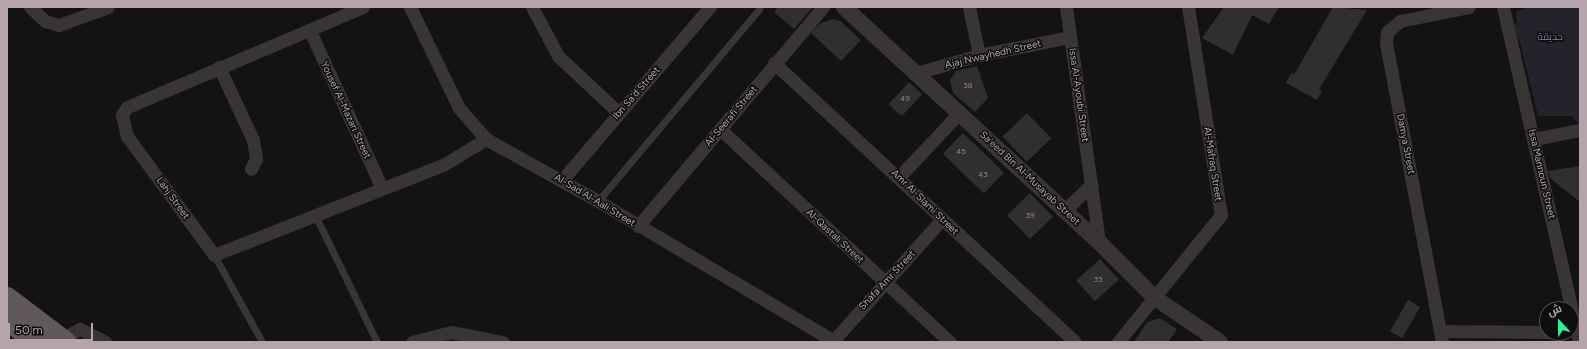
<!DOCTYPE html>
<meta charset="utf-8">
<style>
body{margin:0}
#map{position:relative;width:1587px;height:349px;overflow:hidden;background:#141313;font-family:Figtree,Cairo,sans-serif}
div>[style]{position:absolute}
.green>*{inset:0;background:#23232c}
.building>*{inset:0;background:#302e2e;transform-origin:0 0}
.service>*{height:7px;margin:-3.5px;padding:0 3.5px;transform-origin:3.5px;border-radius:3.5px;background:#393435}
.minor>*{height:13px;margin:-6.5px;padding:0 6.5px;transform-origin:6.5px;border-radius:6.5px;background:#393435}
.tertiary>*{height:16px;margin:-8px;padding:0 8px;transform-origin:8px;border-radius:8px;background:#393435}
.trunk>*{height:22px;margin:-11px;padding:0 11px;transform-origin:11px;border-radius:11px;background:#61585b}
span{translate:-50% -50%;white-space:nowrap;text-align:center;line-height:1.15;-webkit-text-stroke:3px #0f0e0e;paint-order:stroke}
.number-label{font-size:8px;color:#94868c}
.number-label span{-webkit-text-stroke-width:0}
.park-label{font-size:10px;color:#7b7da0}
.street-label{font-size:10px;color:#b5a4ab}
.frame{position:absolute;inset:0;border:8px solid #b5a4ab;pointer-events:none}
.north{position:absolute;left:1539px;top:301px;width:40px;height:40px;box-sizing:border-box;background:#0f0e0e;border:1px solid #514a4d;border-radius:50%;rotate:338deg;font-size:11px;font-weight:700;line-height:16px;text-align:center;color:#b5a4ab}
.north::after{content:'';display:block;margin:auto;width:14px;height:18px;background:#2cf398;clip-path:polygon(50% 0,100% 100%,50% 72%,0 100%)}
.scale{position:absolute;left:8px;top:323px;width:85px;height:18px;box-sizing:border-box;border:2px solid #b5a4ab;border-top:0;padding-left:5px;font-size:12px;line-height:14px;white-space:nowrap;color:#b5a4ab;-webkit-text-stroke:3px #0f0e0e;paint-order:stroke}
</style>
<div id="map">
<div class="green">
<i style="clip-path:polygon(1530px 7px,1580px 7px,1580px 126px,1572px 116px,1538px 116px,1520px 42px,1507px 24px,1517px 23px,1516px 11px)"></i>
</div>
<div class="building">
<i style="clip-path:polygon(778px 7px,813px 7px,794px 29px,774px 12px)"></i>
<i style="clip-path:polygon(1224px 7px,1279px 7px,1269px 24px,1252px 15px,1233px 55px,1202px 38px)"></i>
<i style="clip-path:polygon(1333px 7px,1367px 10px,1319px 89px,1322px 91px,1317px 100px,1286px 83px,1291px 73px,1294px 75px)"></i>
<i style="clip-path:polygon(833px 19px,840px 21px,861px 40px,841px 61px,811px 33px,819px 24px)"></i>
<i style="clip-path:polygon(977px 66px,988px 98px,975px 112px,953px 93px,950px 80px,956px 71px)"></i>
<i style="left:909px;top:82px;width:18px;height:30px;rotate:43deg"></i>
<i style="left:1027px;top:113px;width:35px;height:34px;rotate:46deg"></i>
<i style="left:963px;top:133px;width:57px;height:29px;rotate:44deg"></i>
<i style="clip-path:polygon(1580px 166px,1580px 202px,1550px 178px,1548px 171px)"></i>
<i style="left:1030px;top:193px;width:33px;height:32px;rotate:46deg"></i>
<i style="left:1100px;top:259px;width:28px;height:32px;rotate:48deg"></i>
<i style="left:1408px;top:300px;width:14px;height:36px;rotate:30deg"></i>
<i style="clip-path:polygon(1160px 318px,1177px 329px,1168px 342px,1134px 342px,1147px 322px)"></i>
</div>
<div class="service">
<i style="left:598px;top:201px;width:251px;rotate:-50deg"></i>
<i style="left:315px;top:215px;width:141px;rotate:64deg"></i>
<i style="left:214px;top:255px;width:99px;rotate:61.1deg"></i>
</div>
<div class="minor">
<i style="left:30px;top:7px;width:21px;rotate:43deg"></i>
<i style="left:45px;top:21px;width:15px;rotate:16deg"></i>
<i style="left:59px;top:25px;width:52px;rotate:-20.2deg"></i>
<i style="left:363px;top:7px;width:256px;rotate:157deg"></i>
<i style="left:127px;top:107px;width:9px;rotate:122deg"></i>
<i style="left:122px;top:115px;width:22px;rotate:77deg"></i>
<i style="left:127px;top:136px;width:147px;rotate:53.8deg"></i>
<i style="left:214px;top:255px;width:246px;rotate:-21.5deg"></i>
<i style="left:443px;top:165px;width:50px;rotate:-31.2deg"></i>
<i style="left:410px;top:7px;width:112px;rotate:64.1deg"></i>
<i style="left:459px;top:108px;width:41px;rotate:48.9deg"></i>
<i style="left:486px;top:139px;width:128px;rotate:29deg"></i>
<i style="left:598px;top:201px;width:276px;rotate:30.7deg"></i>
<i style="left:532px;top:7px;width:55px;rotate:62deg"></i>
<i style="left:558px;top:56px;width:83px;rotate:43.1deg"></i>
<i style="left:969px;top:7px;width:49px;rotate:78.2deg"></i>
<i style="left:1066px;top:7px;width:237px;rotate:82deg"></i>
<i style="left:1503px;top:7px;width:344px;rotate:77.2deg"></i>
<i style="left:310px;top:31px;width:173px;rotate:65.4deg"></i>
<i style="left:774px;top:63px;width:410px;rotate:42.8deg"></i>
<i style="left:219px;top:67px;width:81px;rotate:65deg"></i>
<i style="left:253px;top:140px;width:19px;rotate:81deg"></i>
<i style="left:256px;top:159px;width:11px;rotate:117deg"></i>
<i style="left:916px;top:73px;width:66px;rotate:-15.9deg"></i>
<i style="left:979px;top:55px;width:93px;rotate:-11.2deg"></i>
<i style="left:720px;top:129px;width:313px;rotate:42.8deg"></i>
<i style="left:1534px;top:139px;width:47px;rotate:-11.1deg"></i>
<i style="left:899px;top:177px;width:89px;rotate:-46.8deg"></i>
<i style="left:562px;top:180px;width:228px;rotate:-49.5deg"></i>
<i style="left:1065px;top:210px;width:37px;rotate:-44deg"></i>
<i style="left:638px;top:226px;width:287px;rotate:-49.8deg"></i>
<i style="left:1440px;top:331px;width:107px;rotate:0.5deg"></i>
<i style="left:60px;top:339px;width:22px;rotate:-27deg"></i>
<i style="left:80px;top:329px;width:28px;rotate:27deg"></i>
<i style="left:833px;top:341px;width:162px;rotate:-48.2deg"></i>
<i style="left:412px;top:342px;width:40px;rotate:-14.4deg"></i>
<i style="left:451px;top:332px;width:53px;rotate:10.9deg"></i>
<i style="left:1118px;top:342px;width:164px;rotate:-51deg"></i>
<i style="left:1221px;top:215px;width:211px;rotate:-99deg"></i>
<i style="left:1442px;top:342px;width:304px;rotate:-100.6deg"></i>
<i style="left:1386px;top:43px;width:11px;rotate:-85deg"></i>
<i style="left:1387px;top:32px;width:17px;rotate:-40deg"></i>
<i style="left:1400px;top:21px;width:70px;rotate:-11.5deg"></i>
</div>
<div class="tertiary">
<i style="left:844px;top:7px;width:347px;rotate:42.7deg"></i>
<i style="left:1099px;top:242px;width:79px;rotate:45deg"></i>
<i style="left:1155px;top:298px;width:78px;rotate:34.1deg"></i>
</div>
<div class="trunk">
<i style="left:7px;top:298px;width:73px;rotate:37.2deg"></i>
<i style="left:7px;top:319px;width:37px;rotate:38deg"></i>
</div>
<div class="number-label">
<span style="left:968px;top:86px">38</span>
<span style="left:905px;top:99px">49</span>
<span style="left:961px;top:152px">45</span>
<span style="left:983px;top:175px">43</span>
<span style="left:1030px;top:216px">39</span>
<span style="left:1098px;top:280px">33</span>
</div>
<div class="park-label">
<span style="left:1550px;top:37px">حديقة</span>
</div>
<div class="street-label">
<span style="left:993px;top:54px;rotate:-13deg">Ajaj Nwayhedh Street</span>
<span style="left:636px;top:93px;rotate:-49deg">Ibn Sa'd Street</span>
<span style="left:1079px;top:95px;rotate:82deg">Issa Al-Ayoubi Street</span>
<span style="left:346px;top:110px;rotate:65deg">Yousef Al-Mazari Street</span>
<span style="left:731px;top:116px;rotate:-50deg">Al-Seerafi Street</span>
<span style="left:1406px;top:144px;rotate:79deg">Damya Street</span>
<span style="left:1213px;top:164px;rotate:81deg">Al-Mafraq Street</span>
<span style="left:1542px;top:174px;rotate:77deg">Issa Mannoun Street</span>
<span style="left:1030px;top:178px;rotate:43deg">Sa'eed Bin Al-Musayab Street</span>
<span style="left:173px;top:198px;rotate:54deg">Lahj Street</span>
<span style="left:595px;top:200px;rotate:31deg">Al-Sad Al-Aali Street</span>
<span style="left:925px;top:202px;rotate:44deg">Amr Al-Slami Street</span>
<span style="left:835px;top:236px;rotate:43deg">Al-Qastali Street</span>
<span style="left:887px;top:280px;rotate:-47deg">Shafa Amr Street</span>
</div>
<div class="frame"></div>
<div class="north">ش</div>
<div class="scale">50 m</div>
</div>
